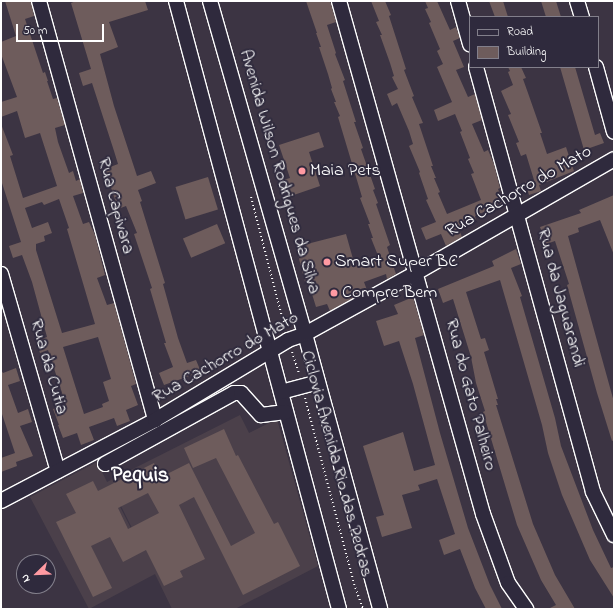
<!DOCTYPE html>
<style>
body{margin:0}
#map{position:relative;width:615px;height:610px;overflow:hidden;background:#3c3443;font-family:"Indie Flower",sans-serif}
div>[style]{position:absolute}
.built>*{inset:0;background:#4b404a}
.building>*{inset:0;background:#6e5c5c;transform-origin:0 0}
.path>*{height:2px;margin-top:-1px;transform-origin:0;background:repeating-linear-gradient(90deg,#fff 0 1px,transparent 0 4px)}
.roads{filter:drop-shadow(1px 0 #fff) drop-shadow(-1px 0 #fff) drop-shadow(0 1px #fff) drop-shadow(0 -1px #fff)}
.minor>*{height:14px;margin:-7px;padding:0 7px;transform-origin:7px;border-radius:7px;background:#2f2a3d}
.dots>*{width:11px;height:11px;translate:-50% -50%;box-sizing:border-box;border:2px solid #2f2a3d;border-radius:50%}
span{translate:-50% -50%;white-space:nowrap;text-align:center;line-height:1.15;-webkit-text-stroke:4px #2f2a3d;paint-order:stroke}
.poi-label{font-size:18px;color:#fff}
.left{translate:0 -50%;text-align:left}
.street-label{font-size:18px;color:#fff}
.district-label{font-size:22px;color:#fff;font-weight:700}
.frame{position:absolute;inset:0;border:2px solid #fff;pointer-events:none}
.legend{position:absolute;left:469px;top:16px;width:130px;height:52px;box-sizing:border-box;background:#2f2a3d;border:1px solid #827f8b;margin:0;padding:5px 7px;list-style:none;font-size:12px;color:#fff}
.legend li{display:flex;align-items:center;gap:8px;height:20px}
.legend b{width:20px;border:1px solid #827f8b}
.north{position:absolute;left:16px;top:554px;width:40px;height:40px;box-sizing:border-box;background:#2f2a3d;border:1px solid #827f8b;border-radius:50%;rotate:247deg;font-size:11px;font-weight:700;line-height:16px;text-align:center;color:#fff}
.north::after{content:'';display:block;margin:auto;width:14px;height:18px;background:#ff9aa2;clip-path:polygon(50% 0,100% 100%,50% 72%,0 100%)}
.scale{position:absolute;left:16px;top:24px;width:88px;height:18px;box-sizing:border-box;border:2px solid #fff;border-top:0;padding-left:5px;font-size:12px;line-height:14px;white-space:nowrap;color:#fff;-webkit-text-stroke:3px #2f2a3d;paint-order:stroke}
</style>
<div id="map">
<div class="built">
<i style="clip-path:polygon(evenodd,240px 415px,249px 433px,277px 419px,318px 566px,235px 609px,172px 609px,155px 574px,89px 609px,30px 497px,97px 462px,107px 482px,240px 415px,109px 485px,113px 490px,139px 542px,138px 542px,109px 485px)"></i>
</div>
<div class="building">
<i style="clip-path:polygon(evenodd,5px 1px,31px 1px,34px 16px,25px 19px,43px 73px,45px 72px,48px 81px,47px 81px,53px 99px,57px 98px,65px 125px,55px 128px,58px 142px,69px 173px,73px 171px,76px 181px,80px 179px,83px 193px,73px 196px,83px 224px,89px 222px,95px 235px,105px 275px,97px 278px,107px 305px,114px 303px,136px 384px,131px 386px,138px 405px,126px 410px,130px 421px,117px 426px,114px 418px,89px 427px,94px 440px,81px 445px,77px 433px,63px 438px,58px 425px,59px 425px,53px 409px,66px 405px,48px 350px,40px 353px,36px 341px,47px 337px,32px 282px,22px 255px,13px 258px,9px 246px,21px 242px,1px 180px,1px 124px,13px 155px,10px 156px,23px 198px,57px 186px,40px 133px,25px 138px,17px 111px,1px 117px,1px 102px,17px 97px,1px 54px,1px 42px,16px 36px,5px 1px,59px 199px,69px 228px,67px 229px,95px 324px,62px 333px,36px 250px,36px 244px,45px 241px,44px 236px,52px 233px,48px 222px,32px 228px,25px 208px,42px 202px,44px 205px,59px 199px,5px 1px,98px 337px,111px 379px,103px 382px,109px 401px,102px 404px,103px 407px,84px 414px,63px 347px,98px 337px)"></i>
<i style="clip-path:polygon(76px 1px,145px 1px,148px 10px,109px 22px,118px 47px,100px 54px,114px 106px,137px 176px,151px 171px,156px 183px,138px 190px,142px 201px,140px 202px,165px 283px,163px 284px,178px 338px,187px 363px,196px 360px,201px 372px,164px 385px,159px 373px,173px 367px,164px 343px,166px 343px,150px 289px,152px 288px,134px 234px,137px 233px,126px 206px,118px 209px,105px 169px,118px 164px,114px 151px,92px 83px,83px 86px,79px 73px,91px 69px,71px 3px)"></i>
<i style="clip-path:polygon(306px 1px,330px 1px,331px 4px,336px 22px,327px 25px,336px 53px,335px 54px,345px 80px,343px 81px,356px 122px,354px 122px,363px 148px,361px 149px,375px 189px,373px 190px,378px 203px,376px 204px,390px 245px,387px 247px,396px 274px,387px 279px,386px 274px,364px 282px,367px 290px,330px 311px,327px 304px,316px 307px,308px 281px,305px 282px,298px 255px,305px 253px,303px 245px,346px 234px,355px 266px,379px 258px,371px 238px,373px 238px,368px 224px,370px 224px,360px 198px,362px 197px,338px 117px,340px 116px,334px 102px,336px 102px,331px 89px,332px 88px,328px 74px,319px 47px,321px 47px,316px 33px,317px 33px)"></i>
<i style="clip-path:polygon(371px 1px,385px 1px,391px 15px,389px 16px,406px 69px,404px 70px,414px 96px,412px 97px,423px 123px,419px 124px,433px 166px,431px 166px,436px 178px,434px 178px,440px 192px,438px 193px,447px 214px,481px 200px,471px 174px,474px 173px,468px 159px,470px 158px,460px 132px,462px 131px,455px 114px,438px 121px,434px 110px,452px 102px,437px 67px,443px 64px,437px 51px,440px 49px,429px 23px,431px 22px,425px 9px,428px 8px,425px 1px,437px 1px,450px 30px,456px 27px,460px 38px,453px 41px,464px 67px,456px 70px,468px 97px,475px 94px,482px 120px,472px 124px,484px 152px,488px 150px,494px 164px,500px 188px,498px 189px,504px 203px,475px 216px,476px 220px,458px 227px,462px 237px,446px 246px,441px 234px,426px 240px,421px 228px,436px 222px,426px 200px,428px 199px,419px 173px,420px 172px,409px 146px,413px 144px,409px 131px,397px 103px,392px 106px,387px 94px,398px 89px,392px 77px,394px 76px,390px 63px,380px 35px,382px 35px,376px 22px,379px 21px)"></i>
<i style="clip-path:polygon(489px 1px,503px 1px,508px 17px,495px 17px)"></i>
<i style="clip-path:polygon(541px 1px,556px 1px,561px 17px,546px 17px)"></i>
<i style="clip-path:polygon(508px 67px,521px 67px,526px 78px,523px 79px,528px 93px,542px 133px,540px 133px,547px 154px,566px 147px,574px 171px,539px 185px,541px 191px,529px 195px,525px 182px,534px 180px,526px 154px,521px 156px,516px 143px,519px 142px,508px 115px,511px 114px,501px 91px,513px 85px,508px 72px,510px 71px)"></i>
<i style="clip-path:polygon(560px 67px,575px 67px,595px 135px,600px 133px,604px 143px,584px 150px)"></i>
<i style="clip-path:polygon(319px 132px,324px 147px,309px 152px,320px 186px,288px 197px,283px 180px,290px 178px,279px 145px)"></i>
<i style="left:208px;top:177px;width:34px;height:34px;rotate:73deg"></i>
<i style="clip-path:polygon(614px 195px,614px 255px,600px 220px,578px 228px,579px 232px,568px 236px,614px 402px,614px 440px,612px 441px,597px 393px,567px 285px,569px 284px,555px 241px,546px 244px,540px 227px,581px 213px,579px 210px)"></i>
<i style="left:217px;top:224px;width:21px;height:37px;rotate:67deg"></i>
<i style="clip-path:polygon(516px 249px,521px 264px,511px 268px,522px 296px,520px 297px,555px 418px,561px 446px,593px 530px,611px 568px,614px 567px,614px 598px,590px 560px,562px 495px,548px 453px,542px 425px,500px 280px,466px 292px,481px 339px,485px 338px,489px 350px,484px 352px,498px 399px,496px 399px,498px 405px,496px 405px,533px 524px,555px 575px,575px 609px,548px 609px,556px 605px,541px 580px,517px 525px,483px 412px,485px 411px,476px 383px,471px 357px,453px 299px,443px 303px,438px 289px,494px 266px,492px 261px)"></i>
<i style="clip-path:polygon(413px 297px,424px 335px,415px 338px,440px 433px,468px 528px,490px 585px,502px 609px,486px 609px,475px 588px,460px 549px,444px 555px,439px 540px,455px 534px,437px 479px,418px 485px,420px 490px,402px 495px,412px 528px,382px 537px,376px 517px,384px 515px,363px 446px,403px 432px,414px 471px,435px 465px,413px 384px,399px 341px,384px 346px,376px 321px,398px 314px,394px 305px)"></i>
<i style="clip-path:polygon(16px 368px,20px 381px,8px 385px,18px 413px,28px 409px,32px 422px,20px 426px,33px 456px,16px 462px,17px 466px,1px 472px,1px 458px,15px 453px,1px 411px,1px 370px,3px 373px)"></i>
<i style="clip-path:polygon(evenodd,224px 429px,236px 456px,238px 455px,274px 524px,278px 522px,300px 566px,243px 595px,194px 497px,179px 505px,205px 559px,180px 571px,183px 577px,164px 586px,146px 550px,123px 562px,110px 537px,91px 546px,112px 588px,93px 597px,56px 522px,76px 513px,66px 494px,93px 481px,98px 491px,154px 463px,161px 477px,189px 463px,231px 546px,255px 533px,216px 458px,193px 468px,184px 448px,224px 429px,148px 493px,159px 513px,128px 529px,118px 508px,148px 493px)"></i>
</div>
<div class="path">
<i style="left:251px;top:197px;width:135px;rotate:75.5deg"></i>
<i style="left:292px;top:352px;width:23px;rotate:72deg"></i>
<i style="left:305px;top:398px;width:192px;rotate:75.2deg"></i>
<i style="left:354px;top:584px;width:27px;rotate:70deg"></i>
</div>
<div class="roads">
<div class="minor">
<i style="left:39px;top:1px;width:435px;rotate:74.5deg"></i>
<i style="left:176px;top:1px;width:629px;rotate:74.99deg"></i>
<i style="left:210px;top:1px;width:346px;rotate:74.1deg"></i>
<i style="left:305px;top:334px;width:285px;rotate:74.7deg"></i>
<i style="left:339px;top:1px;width:533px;rotate:74.32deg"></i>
<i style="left:483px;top:514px;width:73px;rotate:70.1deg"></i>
<i style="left:508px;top:583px;width:32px;rotate:55deg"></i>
<i style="left:458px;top:1px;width:45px;rotate:74.4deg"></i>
<i style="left:577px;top:1px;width:17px;rotate:73deg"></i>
<i style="left:476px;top:67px;width:441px;rotate:74.6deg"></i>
<i style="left:593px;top:492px;width:48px;rotate:64deg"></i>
<i style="left:596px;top:67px;width:67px;rotate:74.5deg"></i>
<i style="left:1px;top:274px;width:205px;rotate:73.9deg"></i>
<i style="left:281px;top:392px;width:38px;rotate:-15deg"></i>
<i style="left:105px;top:464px;width:147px;rotate:-28.8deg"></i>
<i style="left:234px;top:393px;width:7px"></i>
<i style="left:241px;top:393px;width:30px;rotate:48deg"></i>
<i style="left:261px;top:415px;width:25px;rotate:-7deg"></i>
<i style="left:1px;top:501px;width:174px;rotate:-27.7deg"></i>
<i style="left:155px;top:420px;width:155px;rotate:-31deg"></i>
<i style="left:288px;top:340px;width:18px;rotate:-19deg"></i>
<i style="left:305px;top:334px;width:127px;rotate:-28.8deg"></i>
<i style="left:416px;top:273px;width:228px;rotate:-29.9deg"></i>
</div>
</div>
<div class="dots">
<i style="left:302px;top:171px;background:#ff9aa2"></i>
<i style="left:327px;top:262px;background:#ff9aa2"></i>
<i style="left:334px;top:293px;background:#ff9aa2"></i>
</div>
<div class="poi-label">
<span class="left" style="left:310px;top:171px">Maia Pets</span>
<span class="left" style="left:335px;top:262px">Smart Super BC</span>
<span class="left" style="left:342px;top:293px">Compre Bem</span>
</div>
<div class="street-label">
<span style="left:279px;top:172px;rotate:74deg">Avenida Wilson Rodrigues da Silva</span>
<span style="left:519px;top:192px;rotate:-30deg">Rua Cachorro do Mato</span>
<span style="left:115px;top:206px;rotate:75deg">Rua Capivara</span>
<span style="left:560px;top:298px;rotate:75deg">Rua da Jaguarandi</span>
<span style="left:226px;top:358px;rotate:-30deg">Rua Cachorro do Mato</span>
<span style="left:48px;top:367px;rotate:74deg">Rua da Cutia</span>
<span style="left:470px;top:395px;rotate:75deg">Rua do Gato Palheiro</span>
<span style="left:336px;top:464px;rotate:75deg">Ciclovia Avenida Rio das Pedras</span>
</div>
<div class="district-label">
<span style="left:140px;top:477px">Pequis</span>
</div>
<div class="frame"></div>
<ul class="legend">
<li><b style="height:5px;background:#2f2a3d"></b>Road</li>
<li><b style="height:11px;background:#6e5c5c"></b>Building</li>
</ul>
<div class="north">N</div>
<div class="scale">50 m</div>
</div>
